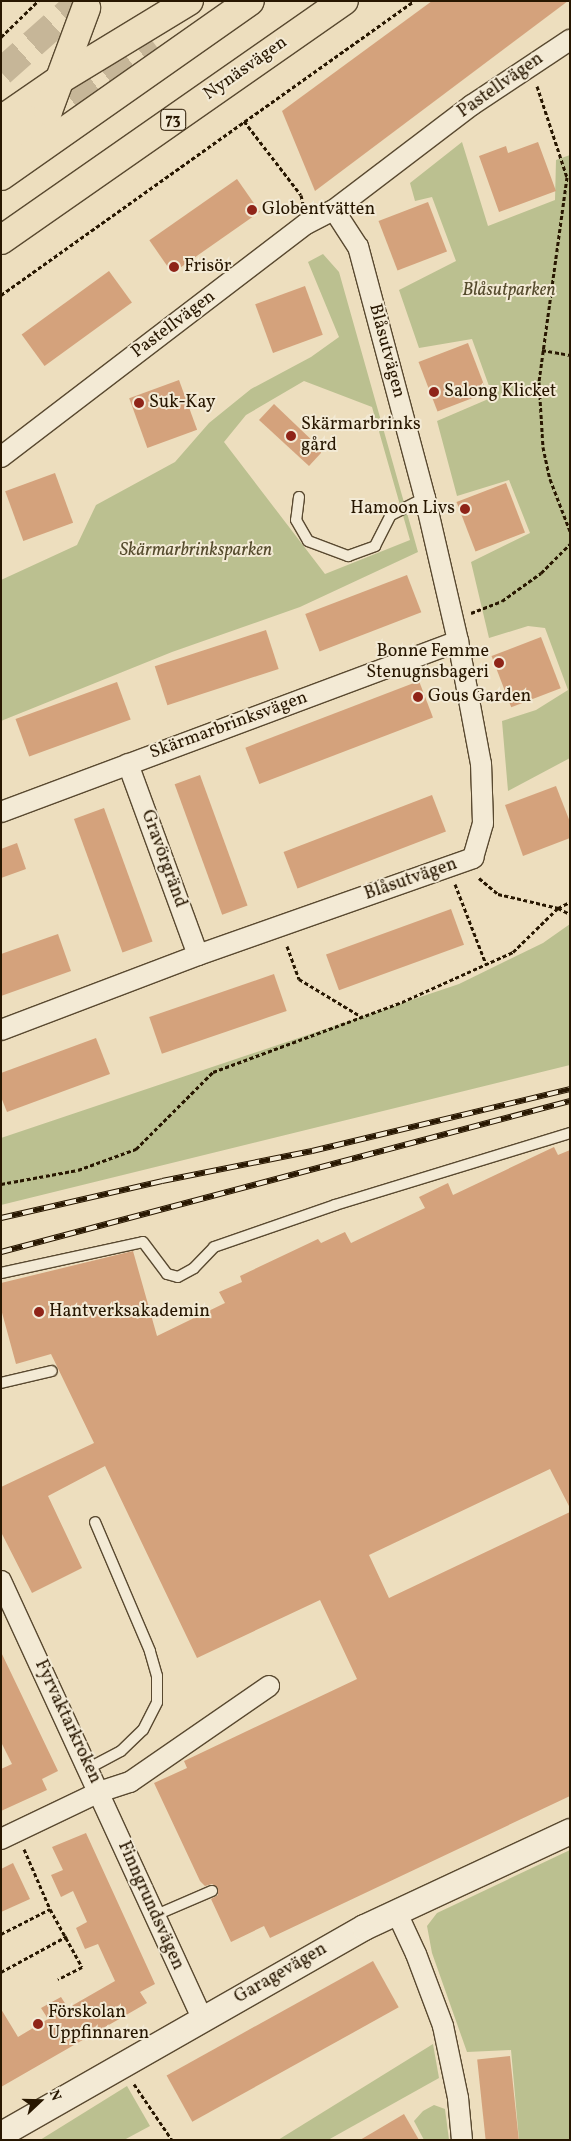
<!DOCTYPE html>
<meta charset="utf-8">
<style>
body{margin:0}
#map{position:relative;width:571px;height:2141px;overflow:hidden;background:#eddebe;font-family:Vollkorn,serif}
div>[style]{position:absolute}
.green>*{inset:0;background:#bbc090}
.building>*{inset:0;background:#d4a27c;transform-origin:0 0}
.motorway-tunnel>*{height:28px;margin-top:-14px;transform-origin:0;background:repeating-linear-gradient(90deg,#c6b698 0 28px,transparent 0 42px)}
.path>*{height:3px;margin-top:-1.5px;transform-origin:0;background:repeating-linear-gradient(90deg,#281701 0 4px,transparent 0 6.5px)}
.roads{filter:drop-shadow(1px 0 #594930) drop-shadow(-1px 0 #594930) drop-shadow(0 1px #594930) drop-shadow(0 -1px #594930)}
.service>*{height:10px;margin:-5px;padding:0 5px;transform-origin:5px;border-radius:5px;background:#f3ead5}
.minor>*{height:20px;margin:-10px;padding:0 10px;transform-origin:10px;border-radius:10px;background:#f3ead5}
.tertiary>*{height:25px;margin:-12.5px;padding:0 12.5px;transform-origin:12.5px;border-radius:12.5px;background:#f3ead5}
.trunk>*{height:28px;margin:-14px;padding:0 14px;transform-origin:14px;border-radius:14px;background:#eddebe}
.rail>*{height:5.5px;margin-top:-2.75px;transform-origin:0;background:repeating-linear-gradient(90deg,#f3ead5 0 11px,#281701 0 22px);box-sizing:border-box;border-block:1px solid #281701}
.dots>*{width:14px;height:14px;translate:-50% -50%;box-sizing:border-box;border:2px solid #f3ead5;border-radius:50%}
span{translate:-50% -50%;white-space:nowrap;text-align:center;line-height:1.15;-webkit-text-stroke:4px #f3ead5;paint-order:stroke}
.shield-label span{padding:1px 4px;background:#f3ead5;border:1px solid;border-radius:4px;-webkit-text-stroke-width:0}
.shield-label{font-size:16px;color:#281701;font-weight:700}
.street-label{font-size:18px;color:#281701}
.poi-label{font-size:18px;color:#281701}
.left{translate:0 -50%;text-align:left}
.right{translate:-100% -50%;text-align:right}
.park-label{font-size:18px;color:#544a2c;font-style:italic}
.frame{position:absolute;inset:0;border:2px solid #281701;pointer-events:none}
.north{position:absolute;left:15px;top:2076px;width:50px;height:50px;-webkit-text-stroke:4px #f3ead5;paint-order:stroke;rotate:69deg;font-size:14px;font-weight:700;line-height:20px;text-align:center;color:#281701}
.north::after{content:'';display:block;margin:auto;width:18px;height:22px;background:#281701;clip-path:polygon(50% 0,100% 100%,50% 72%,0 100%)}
</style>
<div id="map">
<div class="green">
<i style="clip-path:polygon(462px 142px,488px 226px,555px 200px,556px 160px,570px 155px,570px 758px,508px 791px,502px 721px,536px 710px,568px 690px,545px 628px,528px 626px,489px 638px,471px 562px,530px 533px,509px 480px,457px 496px,437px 421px,493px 397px,472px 339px,419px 348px,399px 290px,456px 261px,432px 197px,415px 201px,410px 183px)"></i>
<i style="clip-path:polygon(evenodd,323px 254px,339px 272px,418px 552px,300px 607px,172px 652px,1px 721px,1px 580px,77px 545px,96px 505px,175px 462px,209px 423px,251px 389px,311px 357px,339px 337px,308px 262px,323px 254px,304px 381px,372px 407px,410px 540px,325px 574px,224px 442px,246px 415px,304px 381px)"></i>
<i style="clip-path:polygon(570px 924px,570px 1065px,1px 1205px,1px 1138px,459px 984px,543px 943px)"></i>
<i style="clip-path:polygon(570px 1850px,570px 2140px,519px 2140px,511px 2050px,467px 2052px,432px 1953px,427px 1926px,437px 1913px)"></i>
<i style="clip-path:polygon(433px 2044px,439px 2078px,328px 2140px,278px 2140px)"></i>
<i style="clip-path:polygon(127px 2086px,150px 2126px,124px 2140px,40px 2140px)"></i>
<i style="clip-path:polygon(434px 2105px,445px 2109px,449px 2140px,424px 2140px,414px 2121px,423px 2111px)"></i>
</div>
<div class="building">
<i style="clip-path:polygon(432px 1px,568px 1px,315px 191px,282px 111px)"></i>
<i style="clip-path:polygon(538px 142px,556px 191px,499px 212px,479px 156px,506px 146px,508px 153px)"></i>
<i style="left:237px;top:179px;width:40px;height:107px;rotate:55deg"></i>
<i style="left:428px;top:202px;width:53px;height:53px;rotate:69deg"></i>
<i style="left:109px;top:271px;width:39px;height:108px;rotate:54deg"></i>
<i style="left:305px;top:286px;width:52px;height:53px;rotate:70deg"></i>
<i style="left:468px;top:343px;width:53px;height:53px;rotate:69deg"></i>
<i style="left:179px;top:380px;width:53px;height:53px;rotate:70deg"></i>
<i style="clip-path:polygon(274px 404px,319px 447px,321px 453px,309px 466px,259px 420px)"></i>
<i style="left:55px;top:473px;width:53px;height:53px;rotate:70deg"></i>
<i style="left:506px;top:483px;width:53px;height:53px;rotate:69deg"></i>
<i style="left:407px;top:575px;width:40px;height:109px;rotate:69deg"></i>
<i style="left:266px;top:630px;width:41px;height:117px;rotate:72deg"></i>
<i style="left:541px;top:637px;width:55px;height:53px;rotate:69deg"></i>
<i style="left:419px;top:681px;width:39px;height:186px;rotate:69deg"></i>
<i style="left:117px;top:682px;width:40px;height:108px;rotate:70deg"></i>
<i style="left:200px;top:775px;width:139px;height:27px;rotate:70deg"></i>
<i style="clip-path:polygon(556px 786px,570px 822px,570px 838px,523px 856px,505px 805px)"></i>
<i style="left:432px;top:795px;width:39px;height:159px;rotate:69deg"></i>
<i style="left:104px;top:808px;width:142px;height:32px;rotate:70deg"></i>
<i style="clip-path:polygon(17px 843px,26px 869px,1px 878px,1px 849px)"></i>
<i style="left:451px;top:909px;width:38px;height:133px;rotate:70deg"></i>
<i style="clip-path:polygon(58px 934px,71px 971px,1px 996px,1px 954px)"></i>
<i style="left:274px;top:974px;width:39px;height:132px;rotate:71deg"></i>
<i style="clip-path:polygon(96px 1038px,110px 1074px,7px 1112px,1px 1097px,1px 1073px)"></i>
<i style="clip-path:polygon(554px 1147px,558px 1155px,570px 1150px,570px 1508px,550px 1469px,369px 1555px,389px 1598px,570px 1512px,570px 1796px,270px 1938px,264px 1926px,231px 1942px,211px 1899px,218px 1895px,218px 1888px,212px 1884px,205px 1886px,200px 1881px,154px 1783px,187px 1768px,184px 1761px,357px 1679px,320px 1600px,197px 1658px,105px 1466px,48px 1496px,82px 1568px,32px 1593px,1px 1532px,1px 1487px,94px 1443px,51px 1354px,16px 1364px,1px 1309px,1px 1283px,133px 1251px,157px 1336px,225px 1303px,219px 1292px,242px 1282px,240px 1276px,318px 1239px,321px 1243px,345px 1232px,351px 1243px,425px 1208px,419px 1197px,448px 1183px,453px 1195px)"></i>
<i style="clip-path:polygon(1px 1652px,58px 1771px,42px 1779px,47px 1790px,1px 1811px,1px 1769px,12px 1764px,1px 1742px)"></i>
<i style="clip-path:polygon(86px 1833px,155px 1984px,140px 1992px,147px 2003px,1px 2087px,1px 2009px,18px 2037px,48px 2019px,41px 2008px,61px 1997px,68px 2008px,115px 1981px,98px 1944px,85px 1949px,76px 1928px,87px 1922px,73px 1891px,61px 1897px,51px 1875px,63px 1870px,52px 1847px)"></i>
<i style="clip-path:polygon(13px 1863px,30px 1899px,1px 1912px,1px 1869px)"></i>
<i style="left:373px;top:1961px;width:53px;height:236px;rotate:61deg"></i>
<i style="left:510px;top:2056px;width:84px;height:33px;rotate:84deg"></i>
<i style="clip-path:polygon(404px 2114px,419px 2140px,360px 2140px)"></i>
</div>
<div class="motorway-tunnel">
<i style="left:1px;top:72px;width:107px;rotate:-41.6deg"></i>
<i style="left:37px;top:124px;width:142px;rotate:-37.3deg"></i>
</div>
<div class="path">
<i style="left:1px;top:37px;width:52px;rotate:-44.2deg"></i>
<i style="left:537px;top:86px;width:96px;rotate:71.8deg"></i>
<i style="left:567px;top:177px;width:207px;rotate:97.8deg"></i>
<i style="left:539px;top:382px;width:65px;rotate:86.5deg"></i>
<i style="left:543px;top:447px;width:33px;rotate:78deg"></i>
<i style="left:550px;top:479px;width:56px;rotate:69deg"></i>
<i style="left:244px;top:121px;width:93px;rotate:52.4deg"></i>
<i style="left:301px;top:195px;width:9px;rotate:77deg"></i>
<i style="left:1px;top:295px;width:507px;rotate:-35.45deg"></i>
<i style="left:542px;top:350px;width:28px;rotate:10deg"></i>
<i style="left:471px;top:613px;width:33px;rotate:-21deg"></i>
<i style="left:502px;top:601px;width:48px;rotate:-35.7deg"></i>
<i style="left:541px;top:573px;width:41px;rotate:-45deg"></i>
<i style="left:479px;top:878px;width:25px;rotate:40deg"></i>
<i style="left:498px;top:894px;width:62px;rotate:13.1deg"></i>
<i style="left:558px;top:908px;width:13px;rotate:27deg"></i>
<i style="left:455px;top:884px;width:86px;rotate:68.8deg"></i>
<i style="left:287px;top:946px;width:35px;rotate:70deg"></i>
<i style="left:299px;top:979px;width:74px;rotate:31.1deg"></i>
<i style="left:1px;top:1184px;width:78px;rotate:-10.3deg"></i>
<i style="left:78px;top:1170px;width:62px;rotate:-19.9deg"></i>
<i style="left:136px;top:1149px;width:109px;rotate:-45deg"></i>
<i style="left:213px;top:1072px;width:202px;rotate:-20.3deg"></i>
<i style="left:402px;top:1002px;width:122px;rotate:-24.2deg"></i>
<i style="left:513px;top:952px;width:63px;rotate:-44.4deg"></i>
<i style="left:558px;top:908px;width:13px;rotate:-27deg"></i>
<i style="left:24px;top:1849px;width:65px;rotate:66.6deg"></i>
<i style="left:50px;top:1909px;width:66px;rotate:61.1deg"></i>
<i style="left:82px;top:1967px;width:27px;rotate:153deg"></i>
<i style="left:1px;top:1934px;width:55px;rotate:-27deg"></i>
<i style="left:1px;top:1972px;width:75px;rotate:-28.6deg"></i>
<i style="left:134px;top:2084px;width:68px;rotate:55.8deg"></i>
</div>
<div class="roads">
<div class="service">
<i style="left:299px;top:497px;width:23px;rotate:97deg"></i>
<i style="left:296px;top:520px;width:24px;rotate:60deg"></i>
<i style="left:308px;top:541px;width:43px;rotate:20.6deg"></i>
<i style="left:348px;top:556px;width:29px;rotate:-20deg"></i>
<i style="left:375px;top:546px;width:35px;rotate:-63deg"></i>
<i style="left:391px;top:515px;width:38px;rotate:-27deg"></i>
<i style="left:1px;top:1273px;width:145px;rotate:-12.3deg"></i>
<i style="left:143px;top:1242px;width:40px;rotate:53deg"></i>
<i style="left:167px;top:1274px;width:11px;rotate:15deg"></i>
<i style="left:178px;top:1277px;width:18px;rotate:-29deg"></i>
<i style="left:194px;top:1268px;width:29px;rotate:-46deg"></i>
<i style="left:214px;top:1247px;width:128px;rotate:-19.1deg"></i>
<i style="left:335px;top:1205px;width:246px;rotate:-17deg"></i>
<i style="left:1px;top:1383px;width:52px;rotate:-13.2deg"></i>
<i style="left:89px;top:1768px;width:36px;rotate:-28deg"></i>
<i style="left:121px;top:1751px;width:30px;rotate:-44deg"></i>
<i style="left:143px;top:1730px;width:31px;rotate:-63deg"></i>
<i style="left:157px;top:1702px;width:26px;rotate:-90deg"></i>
<i style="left:157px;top:1676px;width:26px;rotate:-106deg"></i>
<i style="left:150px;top:1651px;width:140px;rotate:-113.1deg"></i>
<i style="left:156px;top:1915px;width:61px;rotate:-23.2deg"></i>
</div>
<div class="minor">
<i style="left:1px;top:457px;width:384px;rotate:-37.4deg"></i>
<i style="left:306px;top:224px;width:31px;rotate:-27deg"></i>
<i style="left:334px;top:210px;width:173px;rotate:-37.3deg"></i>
<i style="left:472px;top:105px;width:118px;rotate:-33.6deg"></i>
<i style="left:128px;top:764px;width:203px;rotate:69.9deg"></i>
<i style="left:1px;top:812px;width:488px;rotate:-20.5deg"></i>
<i style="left:1px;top:1030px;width:211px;rotate:-20.8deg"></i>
<i style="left:198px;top:955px;width:292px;rotate:-19.4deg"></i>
<i style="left:473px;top:858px;width:36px;rotate:-74deg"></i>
<i style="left:483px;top:823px;width:59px;rotate:-91.9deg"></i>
<i style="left:481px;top:764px;width:125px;rotate:-100.6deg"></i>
<i style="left:458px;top:641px;width:147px;rotate:-103deg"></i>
<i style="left:425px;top:498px;width:260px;rotate:-104.9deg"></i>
<i style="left:358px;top:247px;width:44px;rotate:-123deg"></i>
<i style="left:1px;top:1581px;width:482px;rotate:65.3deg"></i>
<i style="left:1px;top:1839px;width:109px;rotate:-25.6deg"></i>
<i style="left:99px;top:1792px;width:33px;rotate:-18deg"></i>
<i style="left:130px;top:1782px;width:169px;rotate:-34.6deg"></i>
<i style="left:396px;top:1911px;width:47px;rotate:65.1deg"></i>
<i style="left:416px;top:1954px;width:77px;rotate:69.4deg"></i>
<i style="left:443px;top:2026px;width:74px;rotate:78.2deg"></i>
<i style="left:458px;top:2098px;width:42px;rotate:84.6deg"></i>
</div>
<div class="tertiary">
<i style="left:1px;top:2134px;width:418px;rotate:-29.7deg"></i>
<i style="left:364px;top:1927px;width:227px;rotate:-25deg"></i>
</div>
<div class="trunk">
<i style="left:1px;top:120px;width:70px;rotate:-34.6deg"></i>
<i style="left:59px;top:80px;width:152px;rotate:-31.3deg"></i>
<i style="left:1px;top:150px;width:61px;rotate:-39.7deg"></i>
<i style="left:48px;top:111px;width:110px;rotate:-69.7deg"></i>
<i style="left:1px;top:176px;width:304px;rotate:-35.1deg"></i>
<i style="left:1px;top:240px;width:418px;rotate:-34.9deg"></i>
</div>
</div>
<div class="rail">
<i style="left:1px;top:1218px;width:165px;rotate:-12.9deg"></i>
<i style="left:162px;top:1181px;width:153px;rotate:-11.3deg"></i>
<i style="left:312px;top:1151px;width:265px;rotate:-13.5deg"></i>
<i style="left:1px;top:1252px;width:589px;rotate:-14.86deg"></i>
</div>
<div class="dots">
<i style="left:252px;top:210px;background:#8f2418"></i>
<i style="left:174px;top:267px;background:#8f2418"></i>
<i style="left:434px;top:392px;background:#8f2418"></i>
<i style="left:139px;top:403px;background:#8f2418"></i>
<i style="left:291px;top:436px;background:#8f2418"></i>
<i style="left:465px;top:509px;background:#8f2418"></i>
<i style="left:499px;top:663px;background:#8f2418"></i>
<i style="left:418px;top:697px;background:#8f2418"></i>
<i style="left:39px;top:1312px;background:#8f2418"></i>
<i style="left:38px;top:2024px;background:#8f2418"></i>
</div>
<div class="shield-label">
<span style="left:173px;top:120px">73</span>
</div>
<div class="street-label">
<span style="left:246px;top:69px;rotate:-35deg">Nynäsvägen</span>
<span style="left:501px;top:86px;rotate:-35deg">Pastellvägen</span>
<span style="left:174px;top:325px;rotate:-37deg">Pastellvägen</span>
<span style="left:386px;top:351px;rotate:75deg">Blåsutvägen</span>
<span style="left:229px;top:726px;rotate:-20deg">Skärmarbrinksvägen</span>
<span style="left:163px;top:859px;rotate:70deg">Gravörgränd</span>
<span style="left:411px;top:880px;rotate:-19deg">Blåsutvägen</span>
<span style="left:67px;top:1722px;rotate:65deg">Fyrvaktarkroken</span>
<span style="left:150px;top:1906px;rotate:66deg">Finngrundsvägen</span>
<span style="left:281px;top:1974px;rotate:-30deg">Garagevägen</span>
</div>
<div class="poi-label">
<span class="left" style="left:262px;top:210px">Globentvätten</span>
<span class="left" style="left:184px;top:267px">Frisör</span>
<span class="left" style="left:444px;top:392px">Salong Klicket</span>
<span class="left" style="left:149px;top:403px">Suk-Kay</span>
<span class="left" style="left:301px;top:436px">Skärmarbrinks<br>gård</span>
<span class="right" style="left:455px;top:509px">Hamoon Livs</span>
<span class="right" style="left:489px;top:663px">Bonne Femme<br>Stenugnsbageri</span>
<span class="left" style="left:428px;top:697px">Gous Garden</span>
<span class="left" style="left:49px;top:1312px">Hantverksakademin</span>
<span class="left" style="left:48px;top:2024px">Förskolan<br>Uppfinnaren</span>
</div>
<div class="park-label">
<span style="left:509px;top:291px">Blåsutparken</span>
<span style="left:196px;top:551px">Skärmarbrinksparken</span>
</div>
<div class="frame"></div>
<div class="north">N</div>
</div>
